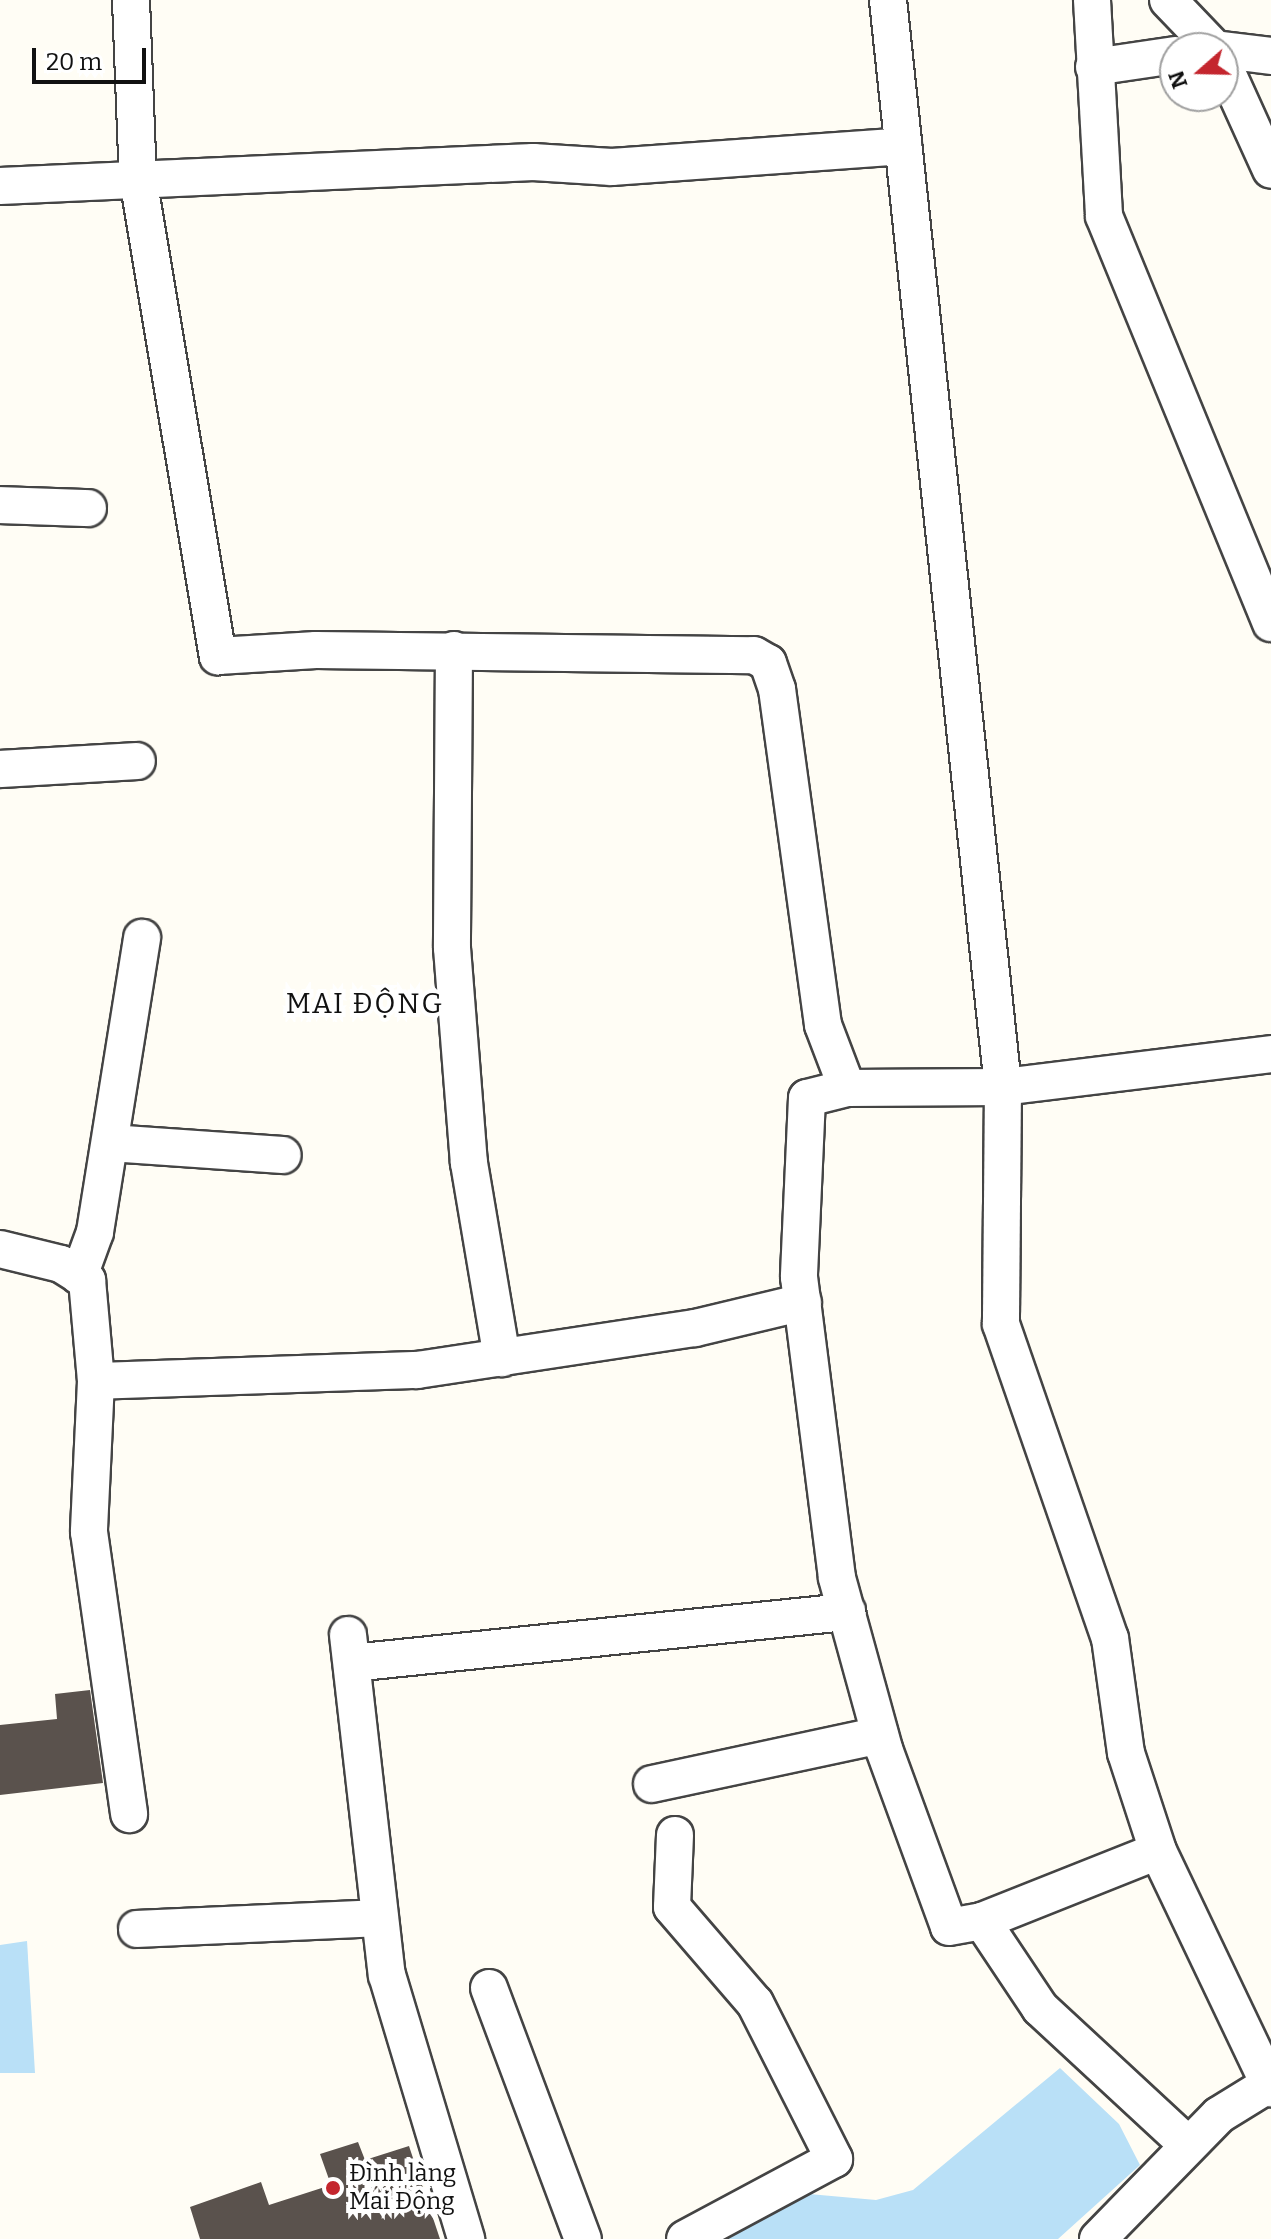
<!DOCTYPE html>
<meta charset="utf-8">
<style>
body{margin:0}
#map{position:relative;width:1271px;height:2239px;overflow:hidden;background:#fffdf5;font-family:Bitter,serif}
div>[style]{position:absolute}
.water>*{inset:0;background:#b9e0f7}
.building>*{inset:0;background:#5a524d}
.roads{filter:drop-shadow(2px 0 #444) drop-shadow(-2px 0 #444) drop-shadow(0 2px #444) drop-shadow(0 -2px #444)}
.minor>*{height:36px;margin:-18px;padding:0 18px;transform-origin:18px;border-radius:18px;background:#fff}
.dots>*{width:22px;height:22px;translate:-50% -50%;box-sizing:border-box;border:4px solid #fff;border-radius:50%}
span{translate:-50% -50%;white-space:nowrap;text-align:center;line-height:1.15;-webkit-text-stroke:8px #fff;paint-order:stroke}
.poi-label{font-size:24px;color:#111}
.left{translate:0 -50%;text-align:left}
.quarter-label{font-size:28px;color:#111;letter-spacing:2px}
.north{position:absolute;left:1159px;top:32px;width:80px;height:80px;box-sizing:border-box;background:#fff;border:2px solid #a0a0a0;border-radius:50%;rotate:250deg;font-size:22px;font-weight:700;line-height:32px;text-align:center;color:#111}
.north::after{content:'';display:block;margin:auto;width:28px;height:36px;background:#c4262e;clip-path:polygon(50% 0,100% 100%,50% 72%,0 100%)}
.scale{position:absolute;left:32px;top:48px;width:114px;height:36px;box-sizing:border-box;border:4px solid #111;border-top:0;padding-left:10px;font-size:24px;line-height:28px;white-space:nowrap;color:#111;-webkit-text-stroke:6px #fff;paint-order:stroke}
</style>
<div id="map">
<div class="water">
<i style="clip-path:polygon(27px 1941px,35px 2073px,0 2073px,0 1945px)"></i>
<i style="clip-path:polygon(1060px 2068px,1119px 2124px,1140px 2165px,1058px 2239px,724px 2239px,809px 2194px,876px 2200px,913px 2190px)"></i>
</div>
<div class="building">
<i style="clip-path:polygon(90px 1690px,103px 1783px,0 1795px,0 1725px,57px 1719px,55px 1694px)"></i>
<i style="clip-path:polygon(358px 2142px,365px 2160px,409px 2146px,440px 2239px,200px 2239px,190px 2207px,261px 2182px,269px 2205px,331px 2185px,320px 2154px)"></i>
</div>
<div class="roads">
<div class="minor">
<i style="left:131px;top:0;width:179px;rotate:87.8deg"></i>
<i style="left:138px;top:179px;width:484px;rotate:80.5deg"></i>
<i style="left:218px;top:656px;width:98px;rotate:-3.5deg"></i>
<i style="left:316px;top:650px;width:438px;rotate:0.7deg"></i>
<i style="left:754px;top:655px;width:16px;rotate:30deg"></i>
<i style="left:768px;top:663px;width:28px;rotate:71deg"></i>
<i style="left:777px;top:689px;width:339px;rotate:82.2deg"></i>
<i style="left:823px;top:1025px;width:67px;rotate:69.1deg"></i>
<i style="left:847px;top:1088px;width:156px;rotate:-0.4deg"></i>
<i style="left:1003px;top:1087px;width:270px;rotate:-7deg"></i>
<i style="left:888px;top:0;width:1093px;rotate:83.96deg"></i>
<i style="left:1003px;top:1087px;width:237px;rotate:90.5deg"></i>
<i style="left:1001px;top:1324px;width:332px;rotate:70.9deg"></i>
<i style="left:1110px;top:1638px;width:116px;rotate:82.1deg"></i>
<i style="left:1126px;top:1753px;width:103px;rotate:71.9deg"></i>
<i style="left:1092px;top:0;width:216px;rotate:86.8deg"></i>
<i style="left:1104px;top:216px;width:440px;rotate:67.7deg"></i>
<i style="left:1168px;top:0;width:66px;rotate:46.2deg"></i>
<i style="left:1223px;top:50px;width:48px;rotate:7.1deg"></i>
<i style="left:1223px;top:64px;width:116px;rotate:65.6deg"></i>
<i style="left:1094px;top:67px;width:82px;rotate:-8.4deg"></i>
<i style="left:0;top:186px;width:534px;rotate:-2.58deg"></i>
<i style="left:533px;top:162px;width:79px;rotate:3.6deg"></i>
<i style="left:612px;top:167px;width:292px;rotate:-4.1deg"></i>
<i style="left:0;top:505px;width:88px;rotate:2deg"></i>
<i style="left:454px;top:650px;width:298px;rotate:90.4deg"></i>
<i style="left:452px;top:948px;width:216px;rotate:85.5deg"></i>
<i style="left:469px;top:1163px;width:198px;rotate:80.4deg"></i>
<i style="left:0;top:769px;width:137px;rotate:-3.3deg"></i>
<i style="left:847px;top:1088px;width:41px;rotate:166deg"></i>
<i style="left:807px;top:1098px;width:179px;rotate:92.6deg"></i>
<i style="left:799px;top:1277px;width:303px;rotate:82.8deg"></i>
<i style="left:837px;top:1578px;width:177px;rotate:74.6deg"></i>
<i style="left:884px;top:1749px;width:189px;rotate:69.9deg"></i>
<i style="left:949px;top:1927px;width:34px;rotate:-10deg"></i>
<i style="left:982px;top:1921px;width:189px;rotate:-21.7deg"></i>
<i style="left:1158px;top:1851px;width:263px;rotate:64.5deg"></i>
<i style="left:110px;top:1143px;width:173px;rotate:4deg"></i>
<i style="left:0;top:1249px;width:63px;rotate:13.8deg"></i>
<i style="left:61px;top:1264px;width:31px;rotate:32deg"></i>
<i style="left:87px;top:1280px;width:101px;rotate:84.9deg"></i>
<i style="left:96px;top:1381px;width:151px;rotate:92.7deg"></i>
<i style="left:89px;top:1532px;width:285px;rotate:81.9deg"></i>
<i style="left:79px;top:1276px;width:47px;rotate:-70deg"></i>
<i style="left:95px;top:1232px;width:298px;rotate:-80.9deg"></i>
<i style="left:96px;top:1381px;width:321px;rotate:-2deg"></i>
<i style="left:417px;top:1370px;width:281px;rotate:-8.6deg"></i>
<i style="left:695px;top:1328px;width:111px;rotate:-13.5deg"></i>
<i style="left:348px;top:1635px;width:342px;rotate:83.5deg"></i>
<i style="left:387px;top:1975px;width:276px;rotate:73.3deg"></i>
<i style="left:352px;top:1663px;width:498px;rotate:-5.9deg"></i>
<i style="left:652px;top:1784px;width:233px;rotate:-12.1deg"></i>
<i style="left:675px;top:1835px;width:72px;rotate:92.4deg"></i>
<i style="left:672px;top:1907px;width:127px;rotate:49.2deg"></i>
<i style="left:755px;top:2003px;width:175px;rotate:63.1deg"></i>
<i style="left:834px;top:2159px;width:169px;rotate:151.8deg"></i>
<i style="left:982px;top:1921px;width:105px;rotate:56.3deg"></i>
<i style="left:1040px;top:2008px;width:202px;rotate:42.8deg"></i>
<i style="left:137px;top:1929px;width:243px;rotate:-2.6deg"></i>
<i style="left:489px;top:1988px;width:268px;rotate:69.5deg"></i>
<i style="left:1098px;top:2239px;width:173px;rotate:-45.7deg"></i>
<i style="left:1219px;top:2115px;width:61px;rotate:-31.6deg"></i>
</div>
</div>
<div class="dots">
<i style="left:333px;top:2188px;background:#c4262e"></i>
</div>
<div class="poi-label">
<span class="left" style="left:349px;top:2188px">Đình làng<br>Mai Động</span>
</div>
<div class="quarter-label">
<span style="left:365px;top:1004px">MAI ĐỘNG</span>
</div>
<div class="north">N</div>
<div class="scale">20 m</div>
</div>
